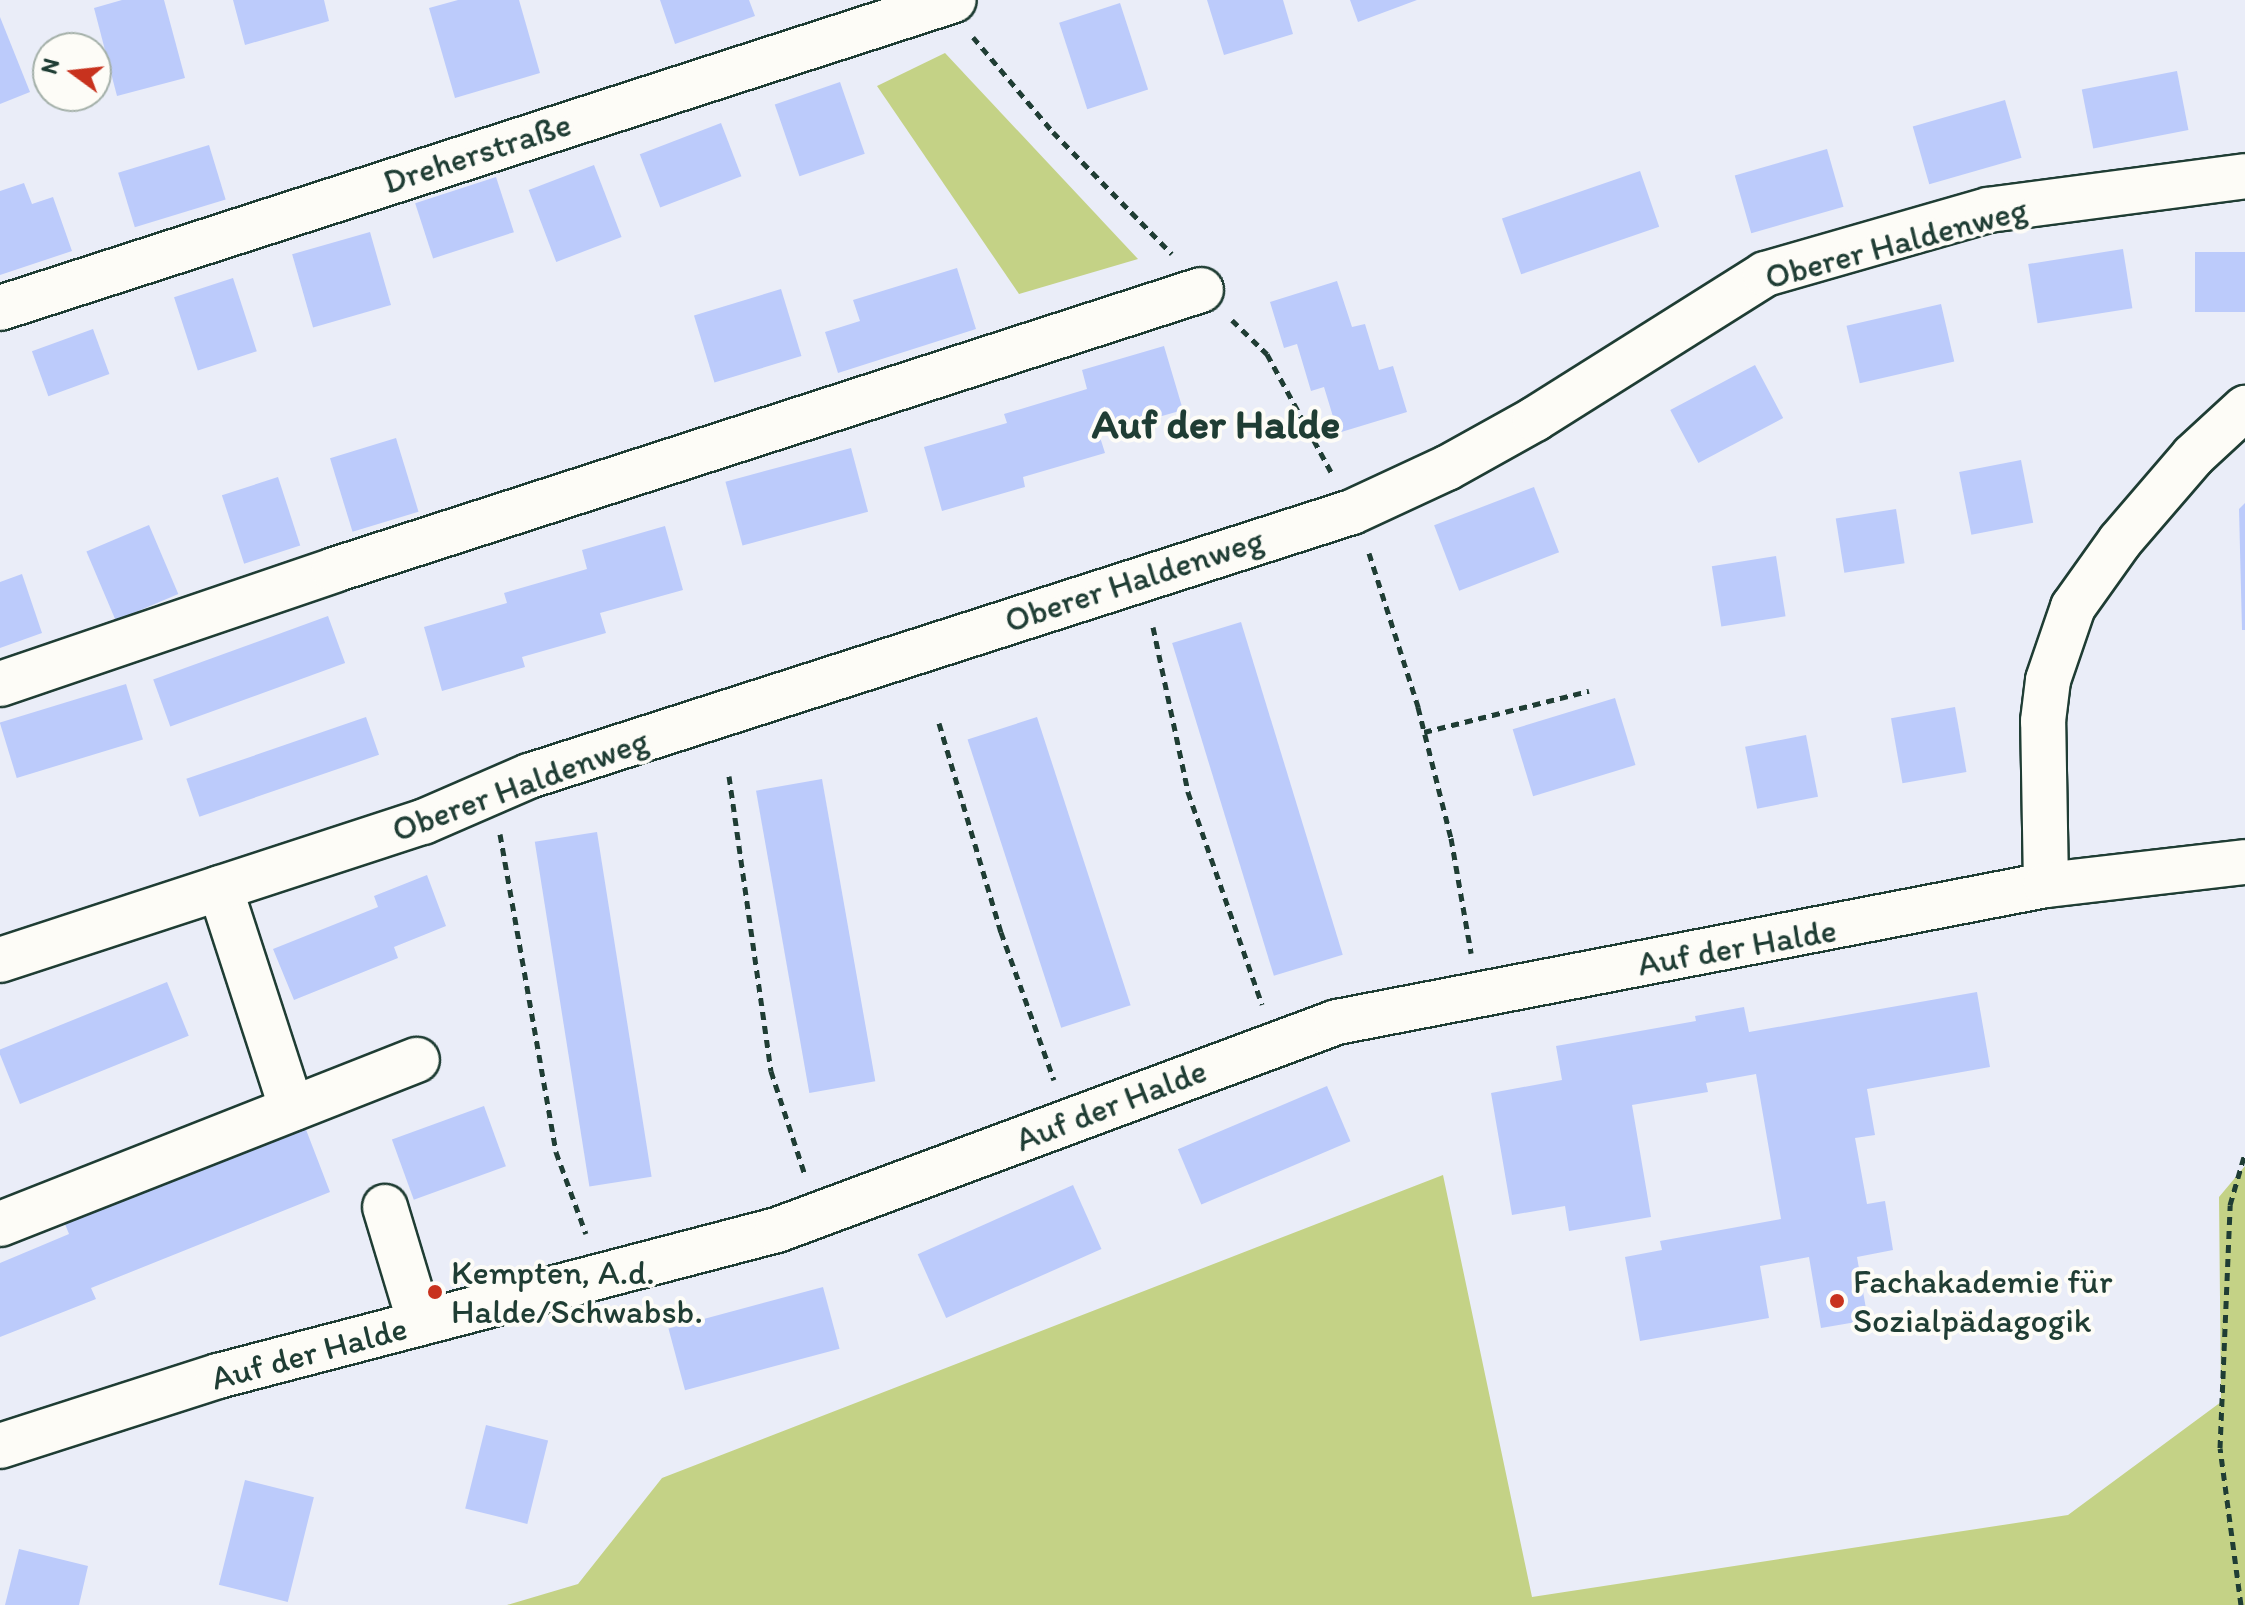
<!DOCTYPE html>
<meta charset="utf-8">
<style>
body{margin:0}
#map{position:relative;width:2245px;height:1605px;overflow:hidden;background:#eaedf8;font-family:Itim,sans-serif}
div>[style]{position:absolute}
.green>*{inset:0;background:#c4d286}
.building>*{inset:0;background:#bccbfb;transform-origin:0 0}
.path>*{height:5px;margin-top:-2.5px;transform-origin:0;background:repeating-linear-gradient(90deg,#1f3d34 0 8px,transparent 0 14px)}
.roads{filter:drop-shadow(2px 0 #1f3d34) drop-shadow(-2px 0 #1f3d34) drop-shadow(0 2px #1f3d34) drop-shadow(0 -2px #1f3d34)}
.minor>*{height:44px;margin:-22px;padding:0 22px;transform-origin:22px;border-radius:22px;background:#fdfcf7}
.dots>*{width:22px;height:22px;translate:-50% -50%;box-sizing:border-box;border:4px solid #fdfcf7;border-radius:50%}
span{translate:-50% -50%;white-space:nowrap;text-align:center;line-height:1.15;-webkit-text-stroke:8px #fdfcf7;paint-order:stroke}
.street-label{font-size:34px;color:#1f3d34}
.poi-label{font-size:34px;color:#1f3d34}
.left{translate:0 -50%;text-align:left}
.district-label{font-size:42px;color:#1f3d34;font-weight:700}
.north{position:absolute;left:32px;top:32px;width:80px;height:80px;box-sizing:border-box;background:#fdfcf7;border:2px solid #a4b0a9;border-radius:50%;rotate:285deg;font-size:22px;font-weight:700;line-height:32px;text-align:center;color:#1f3d34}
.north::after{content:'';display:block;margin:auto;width:28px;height:36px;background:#c8321e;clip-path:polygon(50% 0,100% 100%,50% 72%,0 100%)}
</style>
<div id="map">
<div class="green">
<i style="clip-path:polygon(945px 53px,1138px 259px,1019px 294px,877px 86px)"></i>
<i style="clip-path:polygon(2245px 1166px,2245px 1605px,507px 1605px,578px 1584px,662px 1478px,1443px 1175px,1532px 1597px,2068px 1515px,2221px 1402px,2219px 1197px)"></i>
</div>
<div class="building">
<i style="clip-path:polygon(122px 0,164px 0,185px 78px,117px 96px,94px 8px)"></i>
<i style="clip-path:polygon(233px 0,324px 0,329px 21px,245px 45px)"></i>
<i style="clip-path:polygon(458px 0,519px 0,540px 73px,455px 98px,429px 8px)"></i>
<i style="clip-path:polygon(660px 0,749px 0,755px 16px,675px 44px)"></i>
<i style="clip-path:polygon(1207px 0,1283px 0,1293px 34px,1224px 55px)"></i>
<i style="clip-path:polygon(1350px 0,1417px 0,1358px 22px)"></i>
<i style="left:1120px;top:3px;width:91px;height:64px;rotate:72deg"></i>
<i style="clip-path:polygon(0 17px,30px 92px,0 104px)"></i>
<i style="left:2177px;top:71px;width:60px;height:97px;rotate:79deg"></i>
<i style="left:840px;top:82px;width:76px;height:69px;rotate:71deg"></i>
<i style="left:2005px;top:100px;width:60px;height:96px;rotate:74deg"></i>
<i style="left:721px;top:123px;width:57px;height:87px;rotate:69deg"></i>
<i style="left:209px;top:145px;width:57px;height:95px;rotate:73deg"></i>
<i style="left:1827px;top:149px;width:60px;height:96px;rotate:74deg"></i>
<i style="left:594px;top:165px;width:77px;height:70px;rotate:69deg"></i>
<i style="left:1640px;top:171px;width:59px;height:146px;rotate:71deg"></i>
<i style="left:496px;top:177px;width:58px;height:85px;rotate:72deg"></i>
<i style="clip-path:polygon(24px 183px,32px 204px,53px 197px,72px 251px,0 275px,0 191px)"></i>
<i style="left:370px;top:232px;width:76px;height:81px;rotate:74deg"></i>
<i style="left:2123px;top:249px;width:60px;height:96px;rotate:81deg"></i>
<i style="left:2195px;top:252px;width:50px;height:60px"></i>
<i style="clip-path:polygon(957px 268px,976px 329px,838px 373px,825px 332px,860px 321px,853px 300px)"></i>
<i style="left:233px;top:278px;width:77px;height:62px;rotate:72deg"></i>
<i style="clip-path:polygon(1337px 281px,1352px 327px,1365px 324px,1379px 370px,1393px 366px,1407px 412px,1338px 433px,1324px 387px,1311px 391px,1297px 344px,1284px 348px,1270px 302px)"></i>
<i style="left:781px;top:289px;width:70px;height:91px;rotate:73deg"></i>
<i style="left:1941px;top:304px;width:59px;height:97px;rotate:77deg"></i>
<i style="left:93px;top:329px;width:48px;height:65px;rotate:70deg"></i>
<i style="clip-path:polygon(1164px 346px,1183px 410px,1099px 434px,1105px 453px,1023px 477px,1025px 487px,942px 511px,924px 447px,1007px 423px,1004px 414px,1087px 389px,1082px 370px)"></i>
<i style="left:1755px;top:365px;width:60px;height:96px;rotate:62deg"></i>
<i style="left:396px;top:438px;width:77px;height:69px;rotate:73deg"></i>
<i style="left:851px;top:448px;width:66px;height:130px;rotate:75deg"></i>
<i style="left:2021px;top:460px;width:64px;height:63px;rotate:79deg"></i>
<i style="left:278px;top:477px;width:72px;height:59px;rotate:72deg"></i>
<i style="left:1534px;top:487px;width:70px;height:107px;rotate:69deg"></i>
<i style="clip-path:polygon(2245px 503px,2245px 630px,2242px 630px,2239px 509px)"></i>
<i style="left:1896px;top:509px;width:55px;height:61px;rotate:81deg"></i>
<i style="left:149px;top:525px;width:75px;height:68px;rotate:67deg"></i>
<i style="clip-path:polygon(665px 526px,683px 590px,600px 613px,606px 633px,522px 657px,525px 667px,442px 691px,424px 627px,507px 603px,504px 593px,587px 569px,582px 550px)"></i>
<i style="left:1776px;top:556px;width:61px;height:65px;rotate:81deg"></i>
<i style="clip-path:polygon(22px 574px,42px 633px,0 648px,0 582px)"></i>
<i style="left:328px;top:616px;width:50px;height:186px;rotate:70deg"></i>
<i style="left:1241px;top:622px;width:348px;height:72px;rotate:73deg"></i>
<i style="left:126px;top:684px;width:58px;height:132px;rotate:73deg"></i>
<i style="left:1615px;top:698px;width:70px;height:107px;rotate:73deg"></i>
<i style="left:1955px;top:707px;width:66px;height:65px;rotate:80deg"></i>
<i style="left:366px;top:717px;width:40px;height:190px;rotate:71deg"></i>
<i style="left:1037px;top:717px;width:303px;height:73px;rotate:72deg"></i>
<i style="left:1806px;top:735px;width:63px;height:62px;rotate:79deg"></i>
<i style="left:822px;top:779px;width:307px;height:67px;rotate:80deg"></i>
<i style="left:597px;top:832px;width:349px;height:63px;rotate:81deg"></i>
<i style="clip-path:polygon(427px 875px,446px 926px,394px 947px,398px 958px,294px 1000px,273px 949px,378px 907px,374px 896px)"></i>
<i style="left:167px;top:982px;width:58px;height:182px;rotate:68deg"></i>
<i style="clip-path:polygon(1977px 992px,1990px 1067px,1867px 1089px,1875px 1135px,1855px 1138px,1867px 1204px,1885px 1201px,1893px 1250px,1857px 1257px,1868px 1320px,1821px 1328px,1809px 1257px,1760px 1266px,1769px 1318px,1640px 1341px,1625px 1257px,1662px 1250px,1660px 1241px,1781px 1219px,1756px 1074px,1706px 1083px,1708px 1092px,1632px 1105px,1651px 1217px,1569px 1231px,1565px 1206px,1512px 1215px,1491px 1093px,1562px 1080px,1556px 1046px,1696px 1021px,1695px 1016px,1744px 1007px,1749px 1032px)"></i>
<i style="left:1327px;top:1086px;width:60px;height:162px;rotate:67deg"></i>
<i style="left:484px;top:1106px;width:64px;height:98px;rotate:70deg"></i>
<i style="clip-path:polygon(305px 1127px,330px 1192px,91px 1288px,96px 1299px,0 1337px,0 1263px,69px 1234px,65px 1224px)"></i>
<i style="left:1073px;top:1185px;width:70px;height:170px;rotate:66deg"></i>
<i style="left:823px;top:1287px;width:64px;height:160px;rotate:75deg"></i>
<i style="left:486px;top:1425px;width:64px;height:86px;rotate:14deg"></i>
<i style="left:245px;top:1480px;width:71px;height:108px;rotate:14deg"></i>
<i style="clip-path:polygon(19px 1549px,88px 1566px,79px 1605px,5px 1605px)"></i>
</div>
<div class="path">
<i style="left:973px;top:37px;width:124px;rotate:49.9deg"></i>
<i style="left:1053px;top:132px;width:170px;rotate:45.7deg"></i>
<i style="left:1232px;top:320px;width:49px;rotate:44.2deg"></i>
<i style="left:1267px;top:354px;width:134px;rotate:61.5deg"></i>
<i style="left:1369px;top:553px;width:162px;rotate:72.3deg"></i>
<i style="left:1418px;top:707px;width:135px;rotate:75.9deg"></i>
<i style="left:1451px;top:838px;width:117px;rotate:80.1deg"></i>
<i style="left:1153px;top:627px;width:169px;rotate:78deg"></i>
<i style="left:1188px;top:792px;width:225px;rotate:70.8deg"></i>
<i style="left:939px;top:723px;width:218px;rotate:73.5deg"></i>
<i style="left:1001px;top:932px;width:157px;rotate:70.3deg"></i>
<i style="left:1424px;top:732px;width:170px;rotate:-14deg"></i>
<i style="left:729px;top:776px;width:298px;rotate:81.9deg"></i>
<i style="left:771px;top:1071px;width:109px;rotate:71.9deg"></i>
<i style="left:500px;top:834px;width:323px;rotate:80deg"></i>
<i style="left:556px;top:1152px;width:87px;rotate:69.9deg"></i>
<i style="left:2241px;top:1605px;width:158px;rotate:-97.6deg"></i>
<i style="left:2220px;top:1448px;width:243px;rotate:-87.6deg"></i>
<i style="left:2230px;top:1205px;width:54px;rotate:-73.9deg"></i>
</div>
<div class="roads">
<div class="minor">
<i style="left:0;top:308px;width:1002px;rotate:-17.89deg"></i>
<i style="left:0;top:684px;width:353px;rotate:-18.8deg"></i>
<i style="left:334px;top:570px;width:911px;rotate:-17.9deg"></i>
<i style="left:2046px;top:885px;width:164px;rotate:-91deg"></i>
<i style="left:2043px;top:721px;width:41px;rotate:-83deg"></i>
<i style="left:2048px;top:680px;width:77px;rotate:-71.1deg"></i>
<i style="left:2073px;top:607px;width:81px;rotate:-54.5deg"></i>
<i style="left:2120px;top:541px;width:112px;rotate:-49.3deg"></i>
<i style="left:2193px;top:456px;width:71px;rotate:-42.7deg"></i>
<i style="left:220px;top:888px;width:232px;rotate:72deg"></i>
<i style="left:0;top:960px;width:445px;rotate:-18.1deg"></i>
<i style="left:423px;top:822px;width:116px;rotate:-23.5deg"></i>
<i style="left:529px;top:776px;width:864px;rotate:-17.79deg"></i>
<i style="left:1352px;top:512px;width:105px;rotate:-24.9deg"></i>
<i style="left:1447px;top:468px;width:101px;rotate:-29.1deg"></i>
<i style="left:1535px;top:419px;width:272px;rotate:-32.2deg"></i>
<i style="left:1765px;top:274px;width:232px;rotate:-16deg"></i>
<i style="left:1988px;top:210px;width:259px;rotate:-7.5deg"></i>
<i style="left:385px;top:1207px;width:121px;rotate:73.2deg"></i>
<i style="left:0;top:1224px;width:448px;rotate:-21.5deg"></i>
<i style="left:0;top:1446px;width:229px;rotate:-17.8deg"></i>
<i style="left:218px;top:1376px;width:578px;rotate:-14.64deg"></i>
<i style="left:777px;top:1230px;width:597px;rotate:-20.38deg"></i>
<i style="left:1337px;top:1022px;width:722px;rotate:-10.94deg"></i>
<i style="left:2046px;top:885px;width:200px;rotate:-6.6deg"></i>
</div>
</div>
<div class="dots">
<i style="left:435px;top:1292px;background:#c8321e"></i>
<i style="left:1837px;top:1301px;background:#c8321e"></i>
</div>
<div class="street-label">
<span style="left:477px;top:153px;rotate:-18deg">Dreherstraße</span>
<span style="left:1896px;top:243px;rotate:-15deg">Oberer Haldenweg</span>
<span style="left:1134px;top:580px;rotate:-18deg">Oberer Haldenweg</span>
<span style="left:520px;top:785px;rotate:-20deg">Oberer Haldenweg</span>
<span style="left:1737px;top:947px;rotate:-10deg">Auf der Halde</span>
<span style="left:1111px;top:1105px;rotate:-21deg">Auf der Halde</span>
<span style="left:309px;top:1353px;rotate:-15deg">Auf der Halde</span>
</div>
<div class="poi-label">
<span class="left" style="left:451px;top:1292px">Kempten, A.d.<br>Halde/Schwabsb.</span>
<span class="left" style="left:1853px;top:1301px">Fachakademie für<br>Sozialpädagogik</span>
</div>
<div class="district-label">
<span style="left:1216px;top:424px">Auf der Halde</span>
</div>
<div class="north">N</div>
</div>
